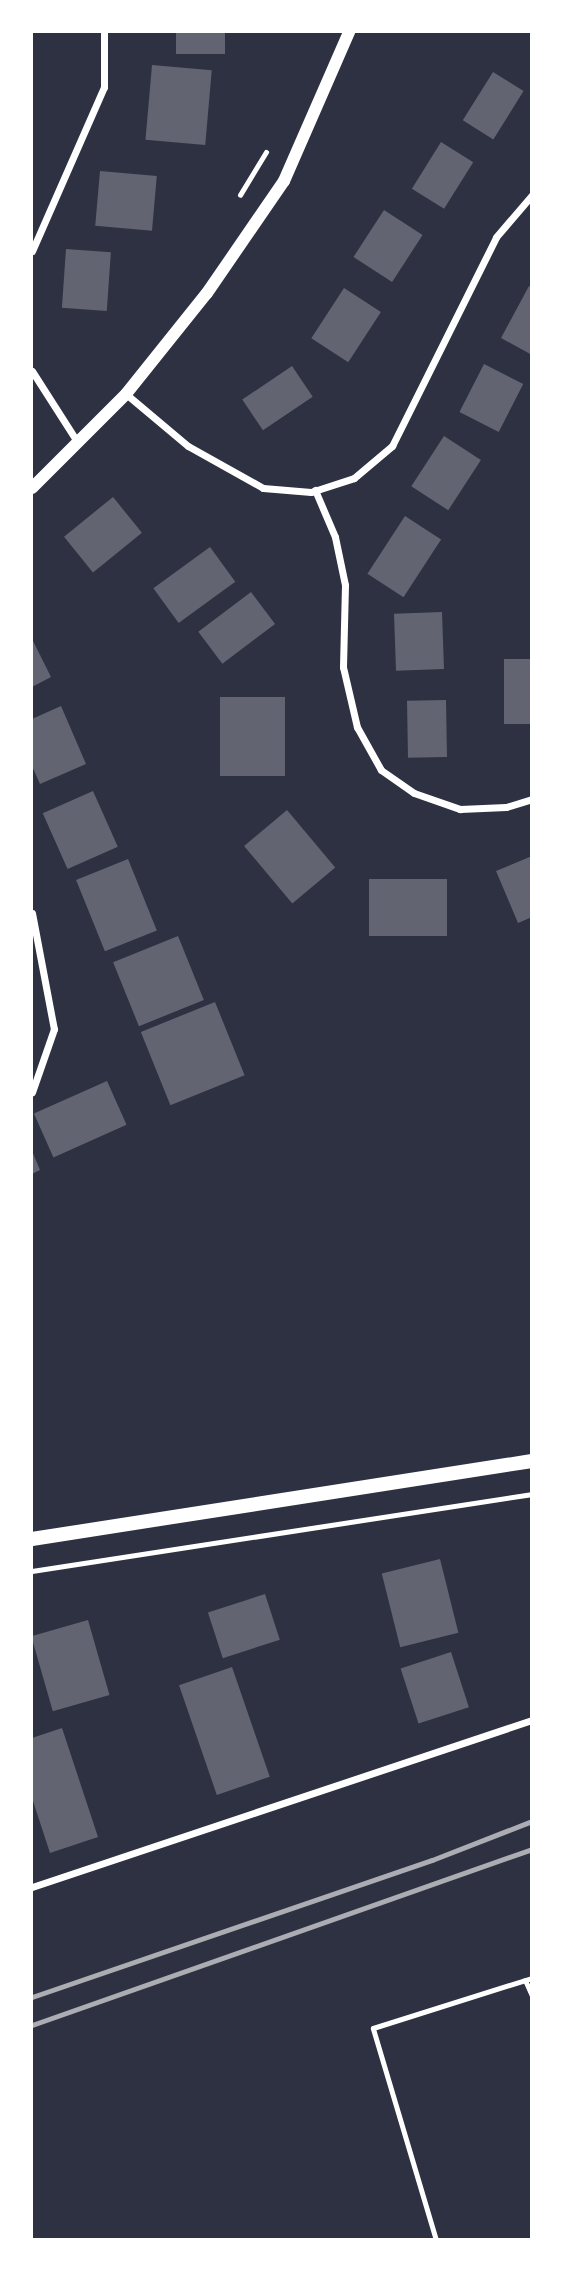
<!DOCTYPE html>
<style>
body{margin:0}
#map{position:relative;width:563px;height:2271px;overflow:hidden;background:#2d3142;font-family:"Open Sans",sans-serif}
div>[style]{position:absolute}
.building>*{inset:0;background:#626471;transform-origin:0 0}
.path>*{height:4.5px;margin:-2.25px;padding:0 2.25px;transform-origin:2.25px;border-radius:2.25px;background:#fff}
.service>*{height:5px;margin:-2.5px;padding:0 2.5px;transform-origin:2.5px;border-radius:2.5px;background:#fff}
.minor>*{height:7px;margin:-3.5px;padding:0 3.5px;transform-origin:3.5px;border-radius:3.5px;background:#fff}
.tertiary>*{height:12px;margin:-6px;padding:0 6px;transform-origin:6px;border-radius:6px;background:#fff}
.secondary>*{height:14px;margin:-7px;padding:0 7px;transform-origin:7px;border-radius:7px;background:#fff}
.rail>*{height:5px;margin:-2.5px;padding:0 2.5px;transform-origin:2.5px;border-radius:2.5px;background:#abadb3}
span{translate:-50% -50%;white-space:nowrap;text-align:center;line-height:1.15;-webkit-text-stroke:6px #fff;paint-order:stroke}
.frame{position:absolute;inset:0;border:33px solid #fff;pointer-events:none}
</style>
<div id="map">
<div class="building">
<i style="left:176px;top:32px;width:49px;height:22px"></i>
<i style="left:152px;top:65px;width:60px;height:75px;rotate:5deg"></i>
<i style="left:493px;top:72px;width:36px;height:57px;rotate:32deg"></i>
<i style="left:441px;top:142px;width:38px;height:55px;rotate:32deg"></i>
<i style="left:100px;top:171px;width:57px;height:55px;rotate:5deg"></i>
<i style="left:384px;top:210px;width:46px;height:56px;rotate:33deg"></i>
<i style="left:66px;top:249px;width:45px;height:59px;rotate:4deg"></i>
<i style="clip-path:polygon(529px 286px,532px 288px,532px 355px,501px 338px)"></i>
<i style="left:344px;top:288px;width:44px;height:60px;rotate:33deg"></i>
<i style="left:484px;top:364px;width:44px;height:54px;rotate:27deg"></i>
<i style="left:292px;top:366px;width:37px;height:60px;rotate:56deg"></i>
<i style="left:444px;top:436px;width:44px;height:60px;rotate:33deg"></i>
<i style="left:113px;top:497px;width:46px;height:63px;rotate:51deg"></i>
<i style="left:405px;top:516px;width:43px;height:69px;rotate:33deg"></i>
<i style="left:210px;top:547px;width:43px;height:70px;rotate:54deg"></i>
<i style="left:251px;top:592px;width:40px;height:66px;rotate:53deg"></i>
<i style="left:442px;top:612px;width:57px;height:48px;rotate:88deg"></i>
<i style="clip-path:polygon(32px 639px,51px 677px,32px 687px)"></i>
<i style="left:532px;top:659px;width:65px;height:28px;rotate:90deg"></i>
<i style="left:220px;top:697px;width:65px;height:79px"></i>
<i style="left:446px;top:700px;width:57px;height:39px;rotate:89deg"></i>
<i style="clip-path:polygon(61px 706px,86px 764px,40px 784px,32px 766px,32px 719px)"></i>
<i style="left:93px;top:791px;width:61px;height:55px;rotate:66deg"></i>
<i style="left:287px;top:810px;width:75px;height:56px;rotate:50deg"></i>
<i style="clip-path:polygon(532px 856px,532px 917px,518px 923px,496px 871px)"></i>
<i style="left:128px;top:859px;width:77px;height:56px;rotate:68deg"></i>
<i style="left:447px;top:879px;width:57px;height:78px;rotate:90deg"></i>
<i style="left:178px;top:936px;width:69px;height:70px;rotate:68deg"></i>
<i style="left:215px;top:1002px;width:79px;height:80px;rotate:68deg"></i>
<i style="left:107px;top:1081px;width:48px;height:80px;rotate:66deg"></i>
<i style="clip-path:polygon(32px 1151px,40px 1170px,32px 1174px)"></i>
<i style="left:440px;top:1559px;width:76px;height:60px;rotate:76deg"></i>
<i style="left:265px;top:1594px;width:48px;height:60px;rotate:72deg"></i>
<i style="left:88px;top:1620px;width:78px;height:59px;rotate:74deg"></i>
<i style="left:451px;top:1652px;width:58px;height:53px;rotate:72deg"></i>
<i style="left:232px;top:1667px;width:116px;height:56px;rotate:71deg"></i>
<i style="clip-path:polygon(62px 1728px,98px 1837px,50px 1853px,32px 1798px,32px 1738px)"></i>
</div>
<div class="path">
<i style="left:240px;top:195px;width:50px;rotate:-58.8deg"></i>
<i style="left:32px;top:1571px;width:506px;rotate:-8.75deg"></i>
</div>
<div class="service">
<i style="left:525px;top:1980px;width:17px;rotate:66deg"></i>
<i style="left:436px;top:2240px;width:221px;rotate:-106.6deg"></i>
<i style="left:373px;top:2028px;width:167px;rotate:-17.5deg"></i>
</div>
<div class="minor">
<i style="left:32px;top:251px;width:179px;rotate:-66.3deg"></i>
<i style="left:104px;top:87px;width:55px;rotate:-90deg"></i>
<i style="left:32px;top:371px;width:85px;rotate:57.4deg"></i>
<i style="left:126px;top:394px;width:81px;rotate:40deg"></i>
<i style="left:188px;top:446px;width:86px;rotate:29.2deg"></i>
<i style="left:263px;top:488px;width:48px;rotate:4.8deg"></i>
<i style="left:311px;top:492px;width:45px;rotate:-18deg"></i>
<i style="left:354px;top:478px;width:50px;rotate:-40.1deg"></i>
<i style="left:392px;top:446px;width:233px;rotate:-63.5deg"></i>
<i style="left:496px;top:237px;width:55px;rotate:-49.4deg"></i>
<i style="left:315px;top:490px;width:51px;rotate:66.9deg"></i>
<i style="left:335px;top:537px;width:49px;rotate:78.2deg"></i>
<i style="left:345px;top:585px;width:82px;rotate:91.4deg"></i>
<i style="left:343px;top:667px;width:62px;rotate:76.9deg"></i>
<i style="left:357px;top:727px;width:49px;rotate:60.8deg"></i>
<i style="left:381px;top:770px;width:40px;rotate:34.9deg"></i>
<i style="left:414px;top:793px;width:49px;rotate:19.2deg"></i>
<i style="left:460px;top:809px;width:46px;rotate:-2.5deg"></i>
<i style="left:506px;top:807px;width:27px;rotate:-17deg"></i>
<i style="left:32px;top:913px;width:118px;rotate:79.3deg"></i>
<i style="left:54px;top:1029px;width:67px;rotate:109.2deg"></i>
<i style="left:32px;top:1887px;width:527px;rotate:-18.47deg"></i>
</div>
<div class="tertiary">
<i style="left:32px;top:488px;width:133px;rotate:-45deg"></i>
<i style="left:126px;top:394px;width:129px;rotate:-51.3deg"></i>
<i style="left:207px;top:293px;width:136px;rotate:-55.5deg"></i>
<i style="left:284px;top:181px;width:163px;rotate:-66.4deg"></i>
</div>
<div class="secondary">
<i style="left:32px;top:1539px;width:506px;rotate:-8.87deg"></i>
</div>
<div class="rail">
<i style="left:32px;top:1997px;width:423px;rotate:-18.9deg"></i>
<i style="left:432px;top:1860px;width:107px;rotate:-21.3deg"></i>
<i style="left:32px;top:2025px;width:530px;rotate:-19.39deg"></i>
</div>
<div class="frame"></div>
</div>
